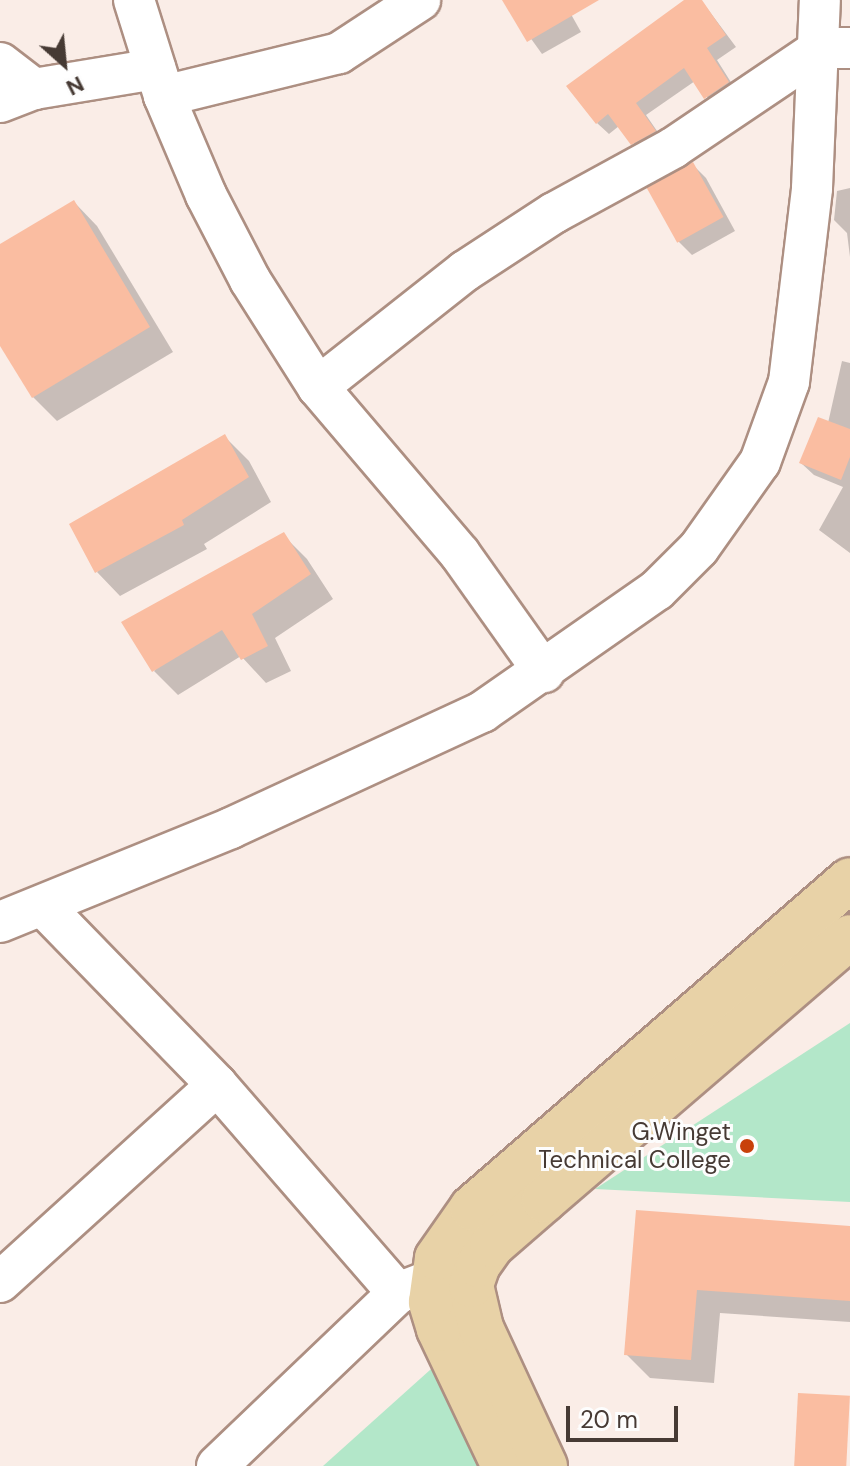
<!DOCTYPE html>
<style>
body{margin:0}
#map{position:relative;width:850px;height:1466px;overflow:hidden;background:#faede7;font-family:"DM Sans",sans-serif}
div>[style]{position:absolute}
.green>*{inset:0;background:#b3e7c9}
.shadow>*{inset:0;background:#0003}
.building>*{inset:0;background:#fabda1;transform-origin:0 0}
.roads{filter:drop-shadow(2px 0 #ad8f82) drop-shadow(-2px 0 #ad8f82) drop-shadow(0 2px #ad8f82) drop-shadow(0 -2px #ad8f82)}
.minor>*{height:40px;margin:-20px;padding:0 20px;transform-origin:20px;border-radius:20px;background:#fff}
.major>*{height:44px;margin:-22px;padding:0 22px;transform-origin:22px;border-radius:22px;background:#e8d2a7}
.dots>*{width:22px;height:22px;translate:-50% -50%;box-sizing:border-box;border:4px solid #fdfdfd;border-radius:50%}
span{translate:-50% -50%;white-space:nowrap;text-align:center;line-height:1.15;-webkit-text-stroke:6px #fdfdfd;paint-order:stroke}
.poi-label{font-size:24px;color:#463a34}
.right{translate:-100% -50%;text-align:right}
.north{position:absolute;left:24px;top:24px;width:80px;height:80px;-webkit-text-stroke:6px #fdfdfd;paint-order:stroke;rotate:153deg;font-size:22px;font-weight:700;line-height:32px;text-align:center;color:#463a34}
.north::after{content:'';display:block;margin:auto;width:28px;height:36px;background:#463a34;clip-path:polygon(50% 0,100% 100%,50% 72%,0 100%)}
.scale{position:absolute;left:566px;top:1406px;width:112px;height:36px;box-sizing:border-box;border:4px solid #463a34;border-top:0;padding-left:10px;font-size:24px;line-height:28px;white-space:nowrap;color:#463a34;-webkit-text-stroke:6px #fdfdfd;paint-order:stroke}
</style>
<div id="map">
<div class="green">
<i style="clip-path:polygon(850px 1023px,850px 1202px,595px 1189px)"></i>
<i style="clip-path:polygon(440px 1361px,494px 1466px,323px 1466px)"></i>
</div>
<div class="shadow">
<i style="clip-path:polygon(523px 0,563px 0,581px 32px,542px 54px,509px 8px)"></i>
<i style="clip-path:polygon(688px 0,701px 0,736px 47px,717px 60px,739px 95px,717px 110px,695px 81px,646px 115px,666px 144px,644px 155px,619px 126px,609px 134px,597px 123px)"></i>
<i style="clip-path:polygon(693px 165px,706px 178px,735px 231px,692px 255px,678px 241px)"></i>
<i style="clip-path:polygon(850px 188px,850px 257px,847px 233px,834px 220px,837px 191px)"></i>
<i style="clip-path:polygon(74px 202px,97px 226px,173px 352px,57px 421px,33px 397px,0 342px,0 246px)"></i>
<i style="clip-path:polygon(842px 361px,850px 363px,850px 553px,819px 530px,843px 487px,814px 475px,801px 463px,828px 423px)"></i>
<i style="clip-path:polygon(225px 437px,249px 461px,271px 502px,204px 544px,207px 549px,120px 596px,97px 572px)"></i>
<i style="clip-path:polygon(283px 535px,307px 559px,333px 599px,275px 638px,291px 671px,266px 683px,241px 656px,178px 695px,154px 671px)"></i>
<i style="clip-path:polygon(638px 1212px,850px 1228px,850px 1322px,720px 1313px,714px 1383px,650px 1378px,626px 1354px)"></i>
</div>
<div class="building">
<i style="clip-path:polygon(502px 0,599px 0,527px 42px)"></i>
<i style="clip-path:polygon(684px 0,702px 0,726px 35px,707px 48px,729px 82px,704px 99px,684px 68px,636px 103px,656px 131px,631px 145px,608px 114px,596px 124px,566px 86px)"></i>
<i style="left:693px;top:162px;width:63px;height:53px;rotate:61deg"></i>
<i style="clip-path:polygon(74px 200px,150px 327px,32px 398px,0 346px,0 244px)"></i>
<i style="clip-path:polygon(818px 417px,850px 429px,850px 457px,841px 480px,799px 463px)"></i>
<i style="clip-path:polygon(225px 434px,249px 477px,182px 520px,184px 525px,95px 573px,69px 524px)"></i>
<i style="clip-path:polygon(284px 532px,311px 574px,252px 614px,268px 646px,241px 660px,222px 630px,152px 672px,121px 622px)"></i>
<i style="clip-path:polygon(636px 1210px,850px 1226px,850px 1301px,697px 1290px,691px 1360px,624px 1355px)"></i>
<i style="left:798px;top:1393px;width:52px;height:73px;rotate:3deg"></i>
</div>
<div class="roads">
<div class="minor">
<i style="left:134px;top:0;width:101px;rotate:72.6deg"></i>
<i style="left:164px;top:96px;width:108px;rotate:67deg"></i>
<i style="left:206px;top:195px;width:96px;rotate:62.6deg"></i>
<i style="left:250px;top:280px;width:127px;rotate:57.6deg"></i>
<i style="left:318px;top:387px;width:219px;rotate:49.6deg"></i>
<i style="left:460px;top:554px;width:145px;rotate:54.6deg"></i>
<i style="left:0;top:63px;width:43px;rotate:37.4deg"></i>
<i style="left:164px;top:96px;width:180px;rotate:-13.8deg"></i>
<i style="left:339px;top:53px;width:97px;rotate:-33.2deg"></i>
<i style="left:0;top:102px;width:36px;rotate:-21deg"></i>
<i style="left:34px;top:89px;width:123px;rotate:-9.4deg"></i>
<i style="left:318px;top:387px;width:187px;rotate:-38.3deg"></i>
<i style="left:465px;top:271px;width:106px;rotate:-33.1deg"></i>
<i style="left:554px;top:213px;width:136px;rotate:-28.6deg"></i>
<i style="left:673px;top:148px;width:179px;rotate:-34deg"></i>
<i style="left:821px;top:48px;width:29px"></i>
<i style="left:45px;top:908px;width:247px;rotate:45.8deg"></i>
<i style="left:217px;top:1085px;width:276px;rotate:49deg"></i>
<i style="left:0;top:922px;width:249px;rotate:-22.1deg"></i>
<i style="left:231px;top:828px;width:277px;rotate:-24.8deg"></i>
<i style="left:482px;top:712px;width:213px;rotate:-34.9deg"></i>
<i style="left:657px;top:590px;width:59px;rotate:-45deg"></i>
<i style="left:699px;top:548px;width:105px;rotate:-54.7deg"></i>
<i style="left:760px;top:462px;width:85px;rotate:-70.1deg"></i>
<i style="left:789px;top:382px;width:195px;rotate:-83.2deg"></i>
<i style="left:812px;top:188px;width:188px;rotate:-87.6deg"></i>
<i style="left:0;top:1282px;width:293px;rotate:-42.2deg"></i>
<i style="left:217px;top:1466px;width:250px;rotate:-43.7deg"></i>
<i style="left:398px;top:1293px;width:25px;rotate:-21deg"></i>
</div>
<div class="major">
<i style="left:504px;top:1466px;width:152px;rotate:-115.4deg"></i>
<i style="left:439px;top:1329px;width:28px;rotate:-107deg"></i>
<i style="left:431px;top:1302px;width:44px;rotate:-82.2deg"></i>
<i style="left:437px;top:1258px;width:61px;rotate:-55deg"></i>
<i style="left:472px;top:1208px;width:500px;rotate:-40.95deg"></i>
<i style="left:545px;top:1466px;width:152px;rotate:-114.9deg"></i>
<i style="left:481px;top:1328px;width:44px;rotate:-103.1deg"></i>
<i style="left:471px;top:1285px;width:21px;rotate:-71deg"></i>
<i style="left:478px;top:1265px;width:24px;rotate:-55deg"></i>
<i style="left:492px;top:1245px;width:69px;rotate:-40.9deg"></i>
<i style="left:544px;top:1200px;width:403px;rotate:-40.7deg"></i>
</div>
</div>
<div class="dots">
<i style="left:747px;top:1146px;background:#c8410b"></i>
</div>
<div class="poi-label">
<span class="right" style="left:731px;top:1146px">G.Winget<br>Technical College</span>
</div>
<div class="north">N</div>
<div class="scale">20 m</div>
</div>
